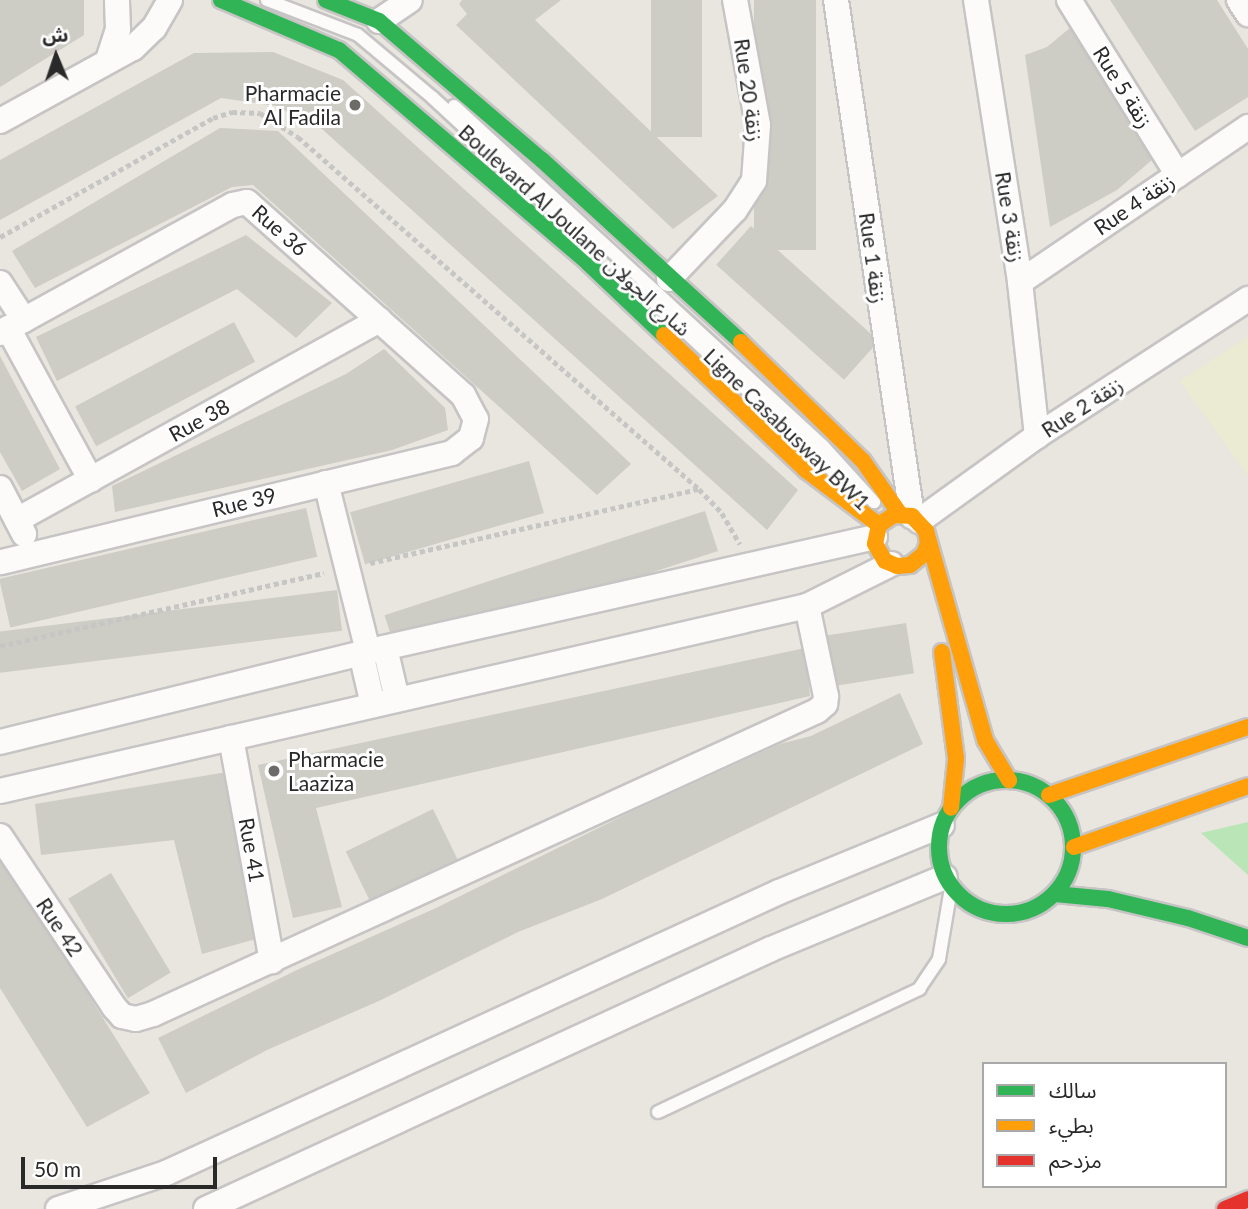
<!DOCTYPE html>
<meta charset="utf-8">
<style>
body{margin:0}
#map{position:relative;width:1248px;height:1209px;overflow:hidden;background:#e8e6de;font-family:Lato,"Noto Sans Arabic",sans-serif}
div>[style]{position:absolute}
.education>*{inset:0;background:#ebead2}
.green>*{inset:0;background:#bae5b6}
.building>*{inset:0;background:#cdccc5;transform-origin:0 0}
.path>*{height:4.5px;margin-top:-2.25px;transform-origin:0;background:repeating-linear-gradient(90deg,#c6c6c5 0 5px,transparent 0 8.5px)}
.roads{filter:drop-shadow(2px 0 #c6c4c4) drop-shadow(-2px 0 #c6c4c4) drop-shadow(0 2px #c6c4c4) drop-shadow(0 -2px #c6c4c4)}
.lane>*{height:12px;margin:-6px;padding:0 6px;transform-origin:6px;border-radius:6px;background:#fcfbfa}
.street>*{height:24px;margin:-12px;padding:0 12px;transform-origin:12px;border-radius:12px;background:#fcfbfa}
.fast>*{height:16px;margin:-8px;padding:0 8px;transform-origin:8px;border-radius:8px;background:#30b455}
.fast>.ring{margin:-8px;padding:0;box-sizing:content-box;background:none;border:16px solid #30b455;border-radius:50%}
.slow>*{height:16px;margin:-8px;padding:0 8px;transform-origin:8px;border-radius:8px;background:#ff9f0a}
.jam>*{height:16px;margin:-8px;padding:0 8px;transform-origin:8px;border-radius:8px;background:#e5322d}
.dots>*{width:19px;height:19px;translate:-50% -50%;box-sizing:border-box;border:4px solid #fff;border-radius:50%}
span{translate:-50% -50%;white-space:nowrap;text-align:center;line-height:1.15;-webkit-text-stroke:6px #fff;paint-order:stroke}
.street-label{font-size:21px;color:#292929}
.poi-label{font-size:21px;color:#292929}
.right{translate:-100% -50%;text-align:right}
.left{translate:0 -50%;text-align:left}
.legend{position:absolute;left:982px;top:1062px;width:245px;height:126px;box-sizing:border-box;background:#fff;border:2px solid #a9a9a9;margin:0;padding:9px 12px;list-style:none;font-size:21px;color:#292929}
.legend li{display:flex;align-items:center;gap:14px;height:35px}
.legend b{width:35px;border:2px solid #a9a9a9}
.north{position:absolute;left:21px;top:21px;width:70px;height:70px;-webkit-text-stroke:5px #fff;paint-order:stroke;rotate:358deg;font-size:19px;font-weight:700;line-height:28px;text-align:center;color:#292929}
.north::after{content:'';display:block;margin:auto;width:24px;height:32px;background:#292929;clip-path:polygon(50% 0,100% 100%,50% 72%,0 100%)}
.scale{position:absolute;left:21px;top:1157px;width:196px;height:32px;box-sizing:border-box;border:4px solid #292929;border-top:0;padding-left:9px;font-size:21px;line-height:24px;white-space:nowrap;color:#292929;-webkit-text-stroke:5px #fff;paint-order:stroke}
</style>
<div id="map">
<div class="education">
<i style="clip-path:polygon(1248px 336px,1248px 476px,1180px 381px)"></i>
</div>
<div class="green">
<i style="clip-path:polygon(1248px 822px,1248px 875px,1201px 833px)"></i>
</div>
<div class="building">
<i style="clip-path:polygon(0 0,84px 0,84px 35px,0 87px)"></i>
<i style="clip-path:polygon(462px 0,561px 0,535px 20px,718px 196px,673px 229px,456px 25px,467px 14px,459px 4px)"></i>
<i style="left:651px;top:0;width:51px;height:137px"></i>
<i style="left:754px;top:0;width:62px;height:250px"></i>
<i style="clip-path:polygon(1110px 0,1217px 0,1248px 49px,1248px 97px,1195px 131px)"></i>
<i style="clip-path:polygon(1071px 27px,1153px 159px,1117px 190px,1050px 227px,1025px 55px,1047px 47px)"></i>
<i style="clip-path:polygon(273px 52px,343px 80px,798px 490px,767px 530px,322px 129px,276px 106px,221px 98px,0 220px,0 160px,194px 53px)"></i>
<i style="clip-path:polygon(220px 128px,278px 131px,631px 464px,597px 495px,253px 185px,232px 187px,35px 288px,12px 251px)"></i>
<i style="left:751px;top:226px;width:172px;height:52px;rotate:42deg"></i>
<i style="clip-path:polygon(246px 235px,332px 303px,296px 338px,237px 289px,57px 381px,36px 337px)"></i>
<i style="left:234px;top:322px;width:45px;height:180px;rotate:62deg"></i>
<i style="clip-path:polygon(384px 349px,445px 408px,448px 430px,392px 450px,115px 512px,112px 486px,346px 374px)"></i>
<i style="clip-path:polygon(0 356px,60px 469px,22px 491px,0 452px)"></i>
<i style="left:529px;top:461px;width:54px;height:186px;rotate:74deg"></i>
<i style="left:306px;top:508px;width:50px;height:315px;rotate:77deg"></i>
<i style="left:705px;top:511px;width:42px;height:337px;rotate:72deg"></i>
<i style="left:337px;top:590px;width:41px;height:345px;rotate:83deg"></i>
<i style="left:906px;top:623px;width:51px;height:82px;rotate:81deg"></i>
<i style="clip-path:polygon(805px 648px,810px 696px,316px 808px,342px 907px,293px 918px,258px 765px)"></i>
<i style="clip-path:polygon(900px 693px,923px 744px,602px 899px,518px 932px,381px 1000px,267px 1050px,186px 1093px,158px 1038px,299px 969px,436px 908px,631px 812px,780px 744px,811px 736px)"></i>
<i style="clip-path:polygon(227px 772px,256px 939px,202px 954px,174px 840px,41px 855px,35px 804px)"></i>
<i style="left:433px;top:809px;width:57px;height:97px;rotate:64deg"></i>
<i style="clip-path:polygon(0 854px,150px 1093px,87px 1127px,0 988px)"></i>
<i style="left:111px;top:873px;width:116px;height:50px;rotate:59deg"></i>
</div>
<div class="path">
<i style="left:0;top:237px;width:244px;rotate:-29.2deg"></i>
<i style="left:213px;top:118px;width:20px;rotate:-18deg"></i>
<i style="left:232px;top:112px;width:28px;rotate:2deg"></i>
<i style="left:260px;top:113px;width:45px;rotate:32.3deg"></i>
<i style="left:298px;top:137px;width:534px;rotate:41.28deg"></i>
<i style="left:699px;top:489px;width:33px;rotate:46deg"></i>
<i style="left:722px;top:513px;width:36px;rotate:60deg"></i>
<i style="left:370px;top:563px;width:337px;rotate:-12.7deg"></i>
<i style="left:0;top:646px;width:332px;rotate:-12.7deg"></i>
</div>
<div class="roads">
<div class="lane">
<i style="left:267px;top:0;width:97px;rotate:21deg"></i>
<i style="left:358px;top:35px;width:98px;rotate:40deg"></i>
<i style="left:433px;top:98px;width:218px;rotate:42.8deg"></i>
<i style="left:454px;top:106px;width:502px;rotate:42.66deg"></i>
<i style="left:823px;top:446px;width:76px;rotate:47.7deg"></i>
<i style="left:642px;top:291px;width:270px;rotate:43.3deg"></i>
<i style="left:658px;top:1112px;width:289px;rotate:-25.2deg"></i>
<i style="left:919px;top:989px;width:36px;rotate:-56deg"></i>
<i style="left:939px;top:959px;width:72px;rotate:-80.4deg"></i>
</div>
<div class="street">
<i style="left:836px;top:0;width:522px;rotate:81.62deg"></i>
<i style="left:976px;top:0;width:285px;rotate:81.1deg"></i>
<i style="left:1020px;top:282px;width:155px;rotate:83.7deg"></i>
<i style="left:1069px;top:0;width:206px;rotate:58.1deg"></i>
<i style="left:1239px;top:0;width:17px;rotate:57deg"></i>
<i style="left:379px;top:21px;width:37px;rotate:-34deg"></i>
<i style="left:108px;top:60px;width:32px;rotate:-72deg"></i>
<i style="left:118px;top:30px;width:30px;rotate:-92deg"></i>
<i style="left:0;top:121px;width:152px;rotate:-28.8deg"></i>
<i style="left:133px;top:48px;width:29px;rotate:-44deg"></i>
<i style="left:154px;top:28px;width:32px;rotate:-60deg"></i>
<i style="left:669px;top:279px;width:95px;rotate:-46.3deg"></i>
<i style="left:735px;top:210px;width:35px;rotate:-57deg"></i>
<i style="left:754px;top:181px;width:56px;rotate:-85.9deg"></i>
<i style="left:758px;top:125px;width:127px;rotate:-100.4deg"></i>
<i style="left:1020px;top:282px;width:276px;rotate:-34.2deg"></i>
<i style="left:0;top:283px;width:44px;rotate:57deg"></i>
<i style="left:8px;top:328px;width:173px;rotate:61.4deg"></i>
<i style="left:0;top:333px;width:266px;rotate:-28.8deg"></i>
<i style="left:233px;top:205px;width:14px;rotate:-12deg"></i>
<i style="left:247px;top:202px;width:290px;rotate:41.8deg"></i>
<i style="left:463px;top:395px;width:27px;rotate:62deg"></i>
<i style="left:476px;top:419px;width:20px;rotate:105deg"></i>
<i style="left:471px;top:438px;width:24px;rotate:142deg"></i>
<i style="left:452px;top:453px;width:465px;rotate:166.4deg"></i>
<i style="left:326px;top:483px;width:174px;rotate:76deg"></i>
<i style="left:0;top:488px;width:52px;rotate:62.4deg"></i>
<i style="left:17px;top:520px;width:414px;rotate:-28.9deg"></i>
<i style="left:919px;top:521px;width:145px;rotate:-35.8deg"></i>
<i style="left:1037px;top:436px;width:252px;rotate:-33deg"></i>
<i style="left:385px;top:648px;width:52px;rotate:76.8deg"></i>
<i style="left:361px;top:653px;width:53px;rotate:77deg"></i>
<i style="left:231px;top:738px;width:227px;rotate:79.6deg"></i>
<i style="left:0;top:742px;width:372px;rotate:-13.8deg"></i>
<i style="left:361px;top:653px;width:527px;rotate:-12.72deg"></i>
<i style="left:0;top:791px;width:828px;rotate:-12.91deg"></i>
<i style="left:807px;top:606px;width:94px;rotate:-26.6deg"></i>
<i style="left:0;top:836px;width:206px;rotate:56.3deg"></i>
<i style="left:114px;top:1007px;width:12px;rotate:48deg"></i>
<i style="left:122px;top:1016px;width:14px;rotate:12deg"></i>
<i style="left:136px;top:1019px;width:18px;rotate:-16deg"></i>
<i style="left:153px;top:1014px;width:730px;rotate:-24.53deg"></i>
<i style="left:817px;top:711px;width:11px;rotate:-41deg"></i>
<i style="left:825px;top:704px;width:8px;rotate:-83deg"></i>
<i style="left:826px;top:696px;width:92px;rotate:-101.9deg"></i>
<i style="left:58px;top:1209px;width:114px;rotate:-18.4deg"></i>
<i style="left:166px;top:1173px;width:674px;rotate:-24.63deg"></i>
<i style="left:779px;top:892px;width:176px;rotate:-22.3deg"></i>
<i style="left:206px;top:1209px;width:622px;rotate:-24.71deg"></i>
<i style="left:771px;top:949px;width:188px;rotate:-22.5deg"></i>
</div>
<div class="fast">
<i style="left:221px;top:0;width:128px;rotate:23deg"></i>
<i style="left:339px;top:50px;width:328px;rotate:40.5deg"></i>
<i style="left:588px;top:263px;width:105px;rotate:43.5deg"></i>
<i style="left:326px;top:0;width:57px;rotate:21.6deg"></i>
<i style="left:379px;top:21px;width:214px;rotate:40.5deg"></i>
<i style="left:542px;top:160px;width:270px;rotate:42.4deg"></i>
<i class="ring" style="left:939px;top:780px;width:118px;height:118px"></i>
<i style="left:1055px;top:894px;width:53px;rotate:5.4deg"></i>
<i style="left:1108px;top:899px;width:82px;rotate:13.4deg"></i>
<i style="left:1188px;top:918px;width:63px;rotate:18.4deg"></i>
</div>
<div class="slow">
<i style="left:664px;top:335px;width:196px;rotate:43.6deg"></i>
<i style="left:806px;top:470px;width:91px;rotate:37deg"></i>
<i style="left:741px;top:342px;width:170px;rotate:44.3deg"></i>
<i style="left:863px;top:461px;width:65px;rotate:55.1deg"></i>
<i style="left:926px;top:531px;width:12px;rotate:81deg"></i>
<i style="left:928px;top:543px;width:12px;rotate:110deg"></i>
<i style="left:924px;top:554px;width:18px;rotate:142deg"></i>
<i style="left:910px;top:565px;width:13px;rotate:176deg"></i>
<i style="left:897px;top:566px;width:13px;rotate:-157deg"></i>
<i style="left:885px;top:561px;width:20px;rotate:-120deg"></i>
<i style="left:875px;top:544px;width:19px;rotate:-78deg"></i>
<i style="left:879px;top:525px;width:18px;rotate:-34deg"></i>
<i style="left:894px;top:515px;width:18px;rotate:3deg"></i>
<i style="left:912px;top:516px;width:21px;rotate:47deg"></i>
<i style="left:926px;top:531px;width:217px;rotate:74.2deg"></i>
<i style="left:985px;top:740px;width:47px;rotate:59deg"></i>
<i style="left:942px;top:652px;width:108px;rotate:82.5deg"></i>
<i style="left:956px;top:759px;width:49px;rotate:95.8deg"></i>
<i style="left:1049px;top:795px;width:210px;rotate:-18.9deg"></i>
<i style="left:1074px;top:847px;width:184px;rotate:-19.3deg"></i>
</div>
<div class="jam">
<i style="left:1225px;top:1209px;width:25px;rotate:-23deg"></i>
</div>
</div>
<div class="dots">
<i style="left:355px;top:105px;background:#6c6b68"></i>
<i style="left:274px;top:771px;background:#6c6b68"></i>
</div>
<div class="street-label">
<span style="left:1123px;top:87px;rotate:58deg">Rue 5 زنقة</span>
<span style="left:749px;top:90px;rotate:82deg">Rue 20 زنقة</span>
<span style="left:1134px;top:204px;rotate:-34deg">Rue 4 زنقة</span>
<span style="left:1010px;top:217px;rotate:81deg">Rue 3 زنقة</span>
<span style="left:280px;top:230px;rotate:41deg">Rue 36</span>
<span style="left:575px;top:230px;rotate:42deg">Boulevard Al Joulane شارع الجولان</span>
<span style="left:873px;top:258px;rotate:82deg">Rue 1 زنقة</span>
<span style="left:1082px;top:407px;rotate:-33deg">Rue 2 زنقة</span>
<span style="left:199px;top:420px;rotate:-29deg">Rue 38</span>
<span style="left:787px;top:429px;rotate:44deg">Ligne Casabusway BW1</span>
<span style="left:244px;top:502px;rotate:-14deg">Rue 39</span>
<span style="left:252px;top:850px;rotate:80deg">Rue 41</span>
<span style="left:60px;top:927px;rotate:56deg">Rue 42</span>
</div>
<div class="poi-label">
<span class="right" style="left:341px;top:105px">Pharmacie<br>Al Fadila</span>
<span class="left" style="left:288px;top:771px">Pharmacie<br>Laaziza</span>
</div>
<ul class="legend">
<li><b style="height:9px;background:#30b455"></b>سالك</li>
<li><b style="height:9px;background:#ff9f0a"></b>بطيء</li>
<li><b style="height:9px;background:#e5322d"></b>مزدحم</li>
</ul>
<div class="north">ش</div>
<div class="scale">50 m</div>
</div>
